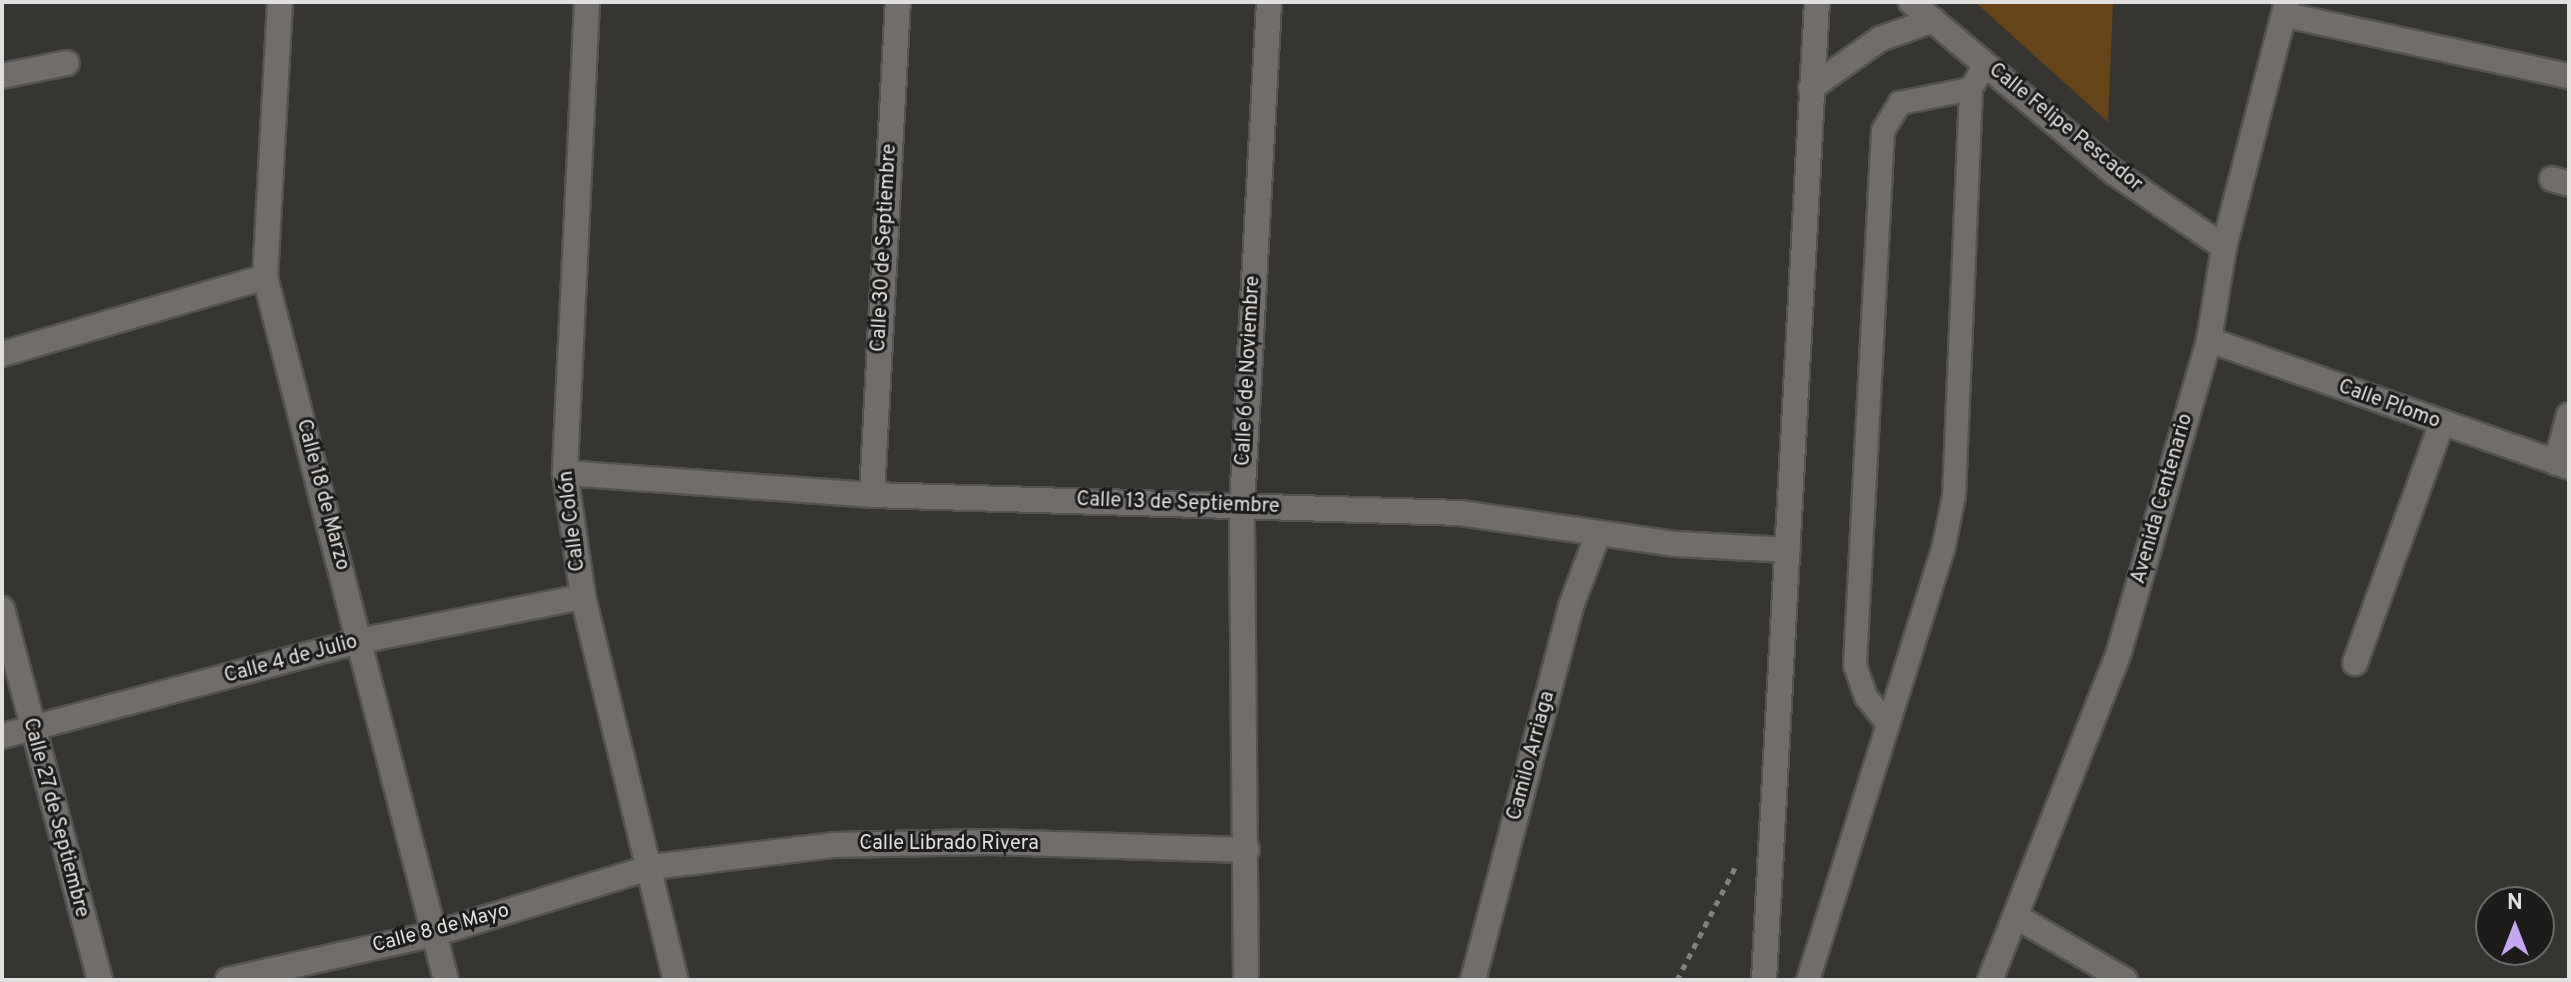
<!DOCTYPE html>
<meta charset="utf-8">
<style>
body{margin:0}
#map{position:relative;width:2571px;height:982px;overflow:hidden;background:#373532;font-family:Overpass,sans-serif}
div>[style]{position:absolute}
.green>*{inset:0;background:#664418}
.path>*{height:5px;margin-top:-2.5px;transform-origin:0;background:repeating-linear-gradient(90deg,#82807e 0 6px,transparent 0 12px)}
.roads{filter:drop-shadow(2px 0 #555351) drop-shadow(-2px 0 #555351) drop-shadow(0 2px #555351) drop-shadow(0 -2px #555351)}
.service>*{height:22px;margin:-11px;padding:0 11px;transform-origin:11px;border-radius:11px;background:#706d6a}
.minor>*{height:24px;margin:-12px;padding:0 12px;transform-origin:12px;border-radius:12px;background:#706d6a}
span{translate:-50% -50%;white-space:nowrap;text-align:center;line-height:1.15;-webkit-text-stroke:6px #1d1c1b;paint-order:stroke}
.street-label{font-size:20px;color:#e2e0de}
.frame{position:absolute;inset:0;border:4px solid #e2e0de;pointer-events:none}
.north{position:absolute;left:2475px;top:886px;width:80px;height:80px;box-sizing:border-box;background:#1d1c1b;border:2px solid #6c6a69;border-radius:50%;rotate:0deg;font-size:22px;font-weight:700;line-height:32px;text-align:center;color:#e2e0de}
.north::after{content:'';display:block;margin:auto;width:28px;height:36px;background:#c5a6f1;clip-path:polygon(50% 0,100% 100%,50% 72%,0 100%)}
</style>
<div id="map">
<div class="green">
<i style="clip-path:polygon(1975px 2px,2113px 2px,2108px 122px)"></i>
</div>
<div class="path">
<i style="left:1677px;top:980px;width:131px;rotate:-62.7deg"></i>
</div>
<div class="roads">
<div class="service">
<i style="left:1888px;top:724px;width:35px;rotate:-129deg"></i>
<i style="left:1866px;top:697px;width:34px;rotate:-109deg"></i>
<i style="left:1855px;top:665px;width:535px;rotate:-87deg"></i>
<i style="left:1883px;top:131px;width:33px;rotate:-59deg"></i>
<i style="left:1900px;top:103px;width:72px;rotate:-11.2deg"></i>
<i style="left:1808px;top:980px;width:451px;rotate:-72.6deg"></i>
<i style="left:1943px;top:550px;width:55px;rotate:-78.5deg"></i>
<i style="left:1954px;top:496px;width:407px;rotate:-87.6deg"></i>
<i style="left:1971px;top:89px;width:29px;rotate:-61deg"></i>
</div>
<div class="minor">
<i style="left:280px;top:2px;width:275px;rotate:93.1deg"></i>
<i style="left:265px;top:277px;width:726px;rotate:75.56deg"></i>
<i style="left:587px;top:2px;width:472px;rotate:92.7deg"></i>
<i style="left:565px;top:473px;width:125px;rotate:81.7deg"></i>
<i style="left:583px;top:597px;width:394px;rotate:76.4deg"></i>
<i style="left:1911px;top:2px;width:266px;rotate:40deg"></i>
<i style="left:2115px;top:173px;width:132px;rotate:34.2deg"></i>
<i style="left:2286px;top:15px;width:289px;rotate:12.2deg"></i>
<i style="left:2px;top:76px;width:66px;rotate:-11.3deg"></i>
<i style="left:1811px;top:88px;width:85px;rotate:-35.4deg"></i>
<i style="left:1880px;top:39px;width:56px;rotate:-19.7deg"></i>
<i style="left:2552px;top:179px;width:18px;rotate:16deg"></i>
<i style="left:2209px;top:340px;width:382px;rotate:19.4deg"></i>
<i style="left:2px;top:354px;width:274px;rotate:-16.3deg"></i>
<i style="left:2556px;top:463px;width:50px;rotate:-74.8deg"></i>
<i style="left:565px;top:473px;width:308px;rotate:4.1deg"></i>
<i style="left:872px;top:495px;width:588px;rotate:1.75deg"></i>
<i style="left:1460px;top:513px;width:218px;rotate:8.2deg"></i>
<i style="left:1676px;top:544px;width:112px;rotate:3.1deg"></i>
<i style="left:872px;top:495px;width:494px;rotate:-87deg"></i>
<i style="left:2px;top:609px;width:384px;rotate:75.2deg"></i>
<i style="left:2355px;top:663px;width:253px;rotate:-70.1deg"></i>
<i style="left:2px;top:736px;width:370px;rotate:-14.9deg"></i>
<i style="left:360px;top:641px;width:227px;rotate:-11.2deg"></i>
<i style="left:2017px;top:917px;width:125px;rotate:30.3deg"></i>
<i style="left:228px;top:980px;width:211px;rotate:-12.6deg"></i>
<i style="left:434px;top:934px;width:228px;rotate:-17.1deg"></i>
<i style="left:652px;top:867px;width:182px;rotate:-6.9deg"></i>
<i style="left:833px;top:845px;width:157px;rotate:-1.1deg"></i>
<i style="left:990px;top:842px;width:257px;rotate:1.8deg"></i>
<i style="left:1246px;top:980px;width:474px;rotate:-90.5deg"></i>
<i style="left:1242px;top:506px;width:505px;rotate:-86.93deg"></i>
<i style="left:1473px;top:980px;width:387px;rotate:-75.3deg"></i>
<i style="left:1571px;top:606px;width:77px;rotate:-69.4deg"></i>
<i style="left:1764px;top:980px;width:979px;rotate:-86.9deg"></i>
<i style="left:1990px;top:980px;width:352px;rotate:-68.5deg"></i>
<i style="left:2119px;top:652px;width:325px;rotate:-73.9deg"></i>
<i style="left:2209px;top:340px;width:94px;rotate:-80.8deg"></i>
<i style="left:2224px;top:247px;width:253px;rotate:-75.6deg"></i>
</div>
</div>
<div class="street-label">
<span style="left:2065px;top:128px;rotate:39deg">Calle Felipe Pescador</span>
<span style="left:885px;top:248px;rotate:-87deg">Calle 30 de Septiembre</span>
<span style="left:1249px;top:371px;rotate:-87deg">Calle 6 de Noviembre</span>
<span style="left:2389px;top:405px;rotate:20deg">Calle Plomo</span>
<span style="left:322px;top:495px;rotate:75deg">Calle 18 de Marzo</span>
<span style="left:2163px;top:499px;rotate:-74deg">Avenida Centenario</span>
<span style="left:1178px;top:504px;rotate:2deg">Calle 13 de Septiembre</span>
<span style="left:573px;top:521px;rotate:-97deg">Calle Colón</span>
<span style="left:291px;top:660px;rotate:-15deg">Calle 4 de Julio</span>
<span style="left:1532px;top:756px;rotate:-75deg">Camilo Arriaga</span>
<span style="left:55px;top:818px;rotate:75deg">Calle 27 de Septiembre</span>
<span style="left:949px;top:844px">Calle Librado Rivera</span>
<span style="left:441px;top:929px;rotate:-15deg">Calle 8 de Mayo</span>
</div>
<div class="frame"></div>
<div class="north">N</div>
</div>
